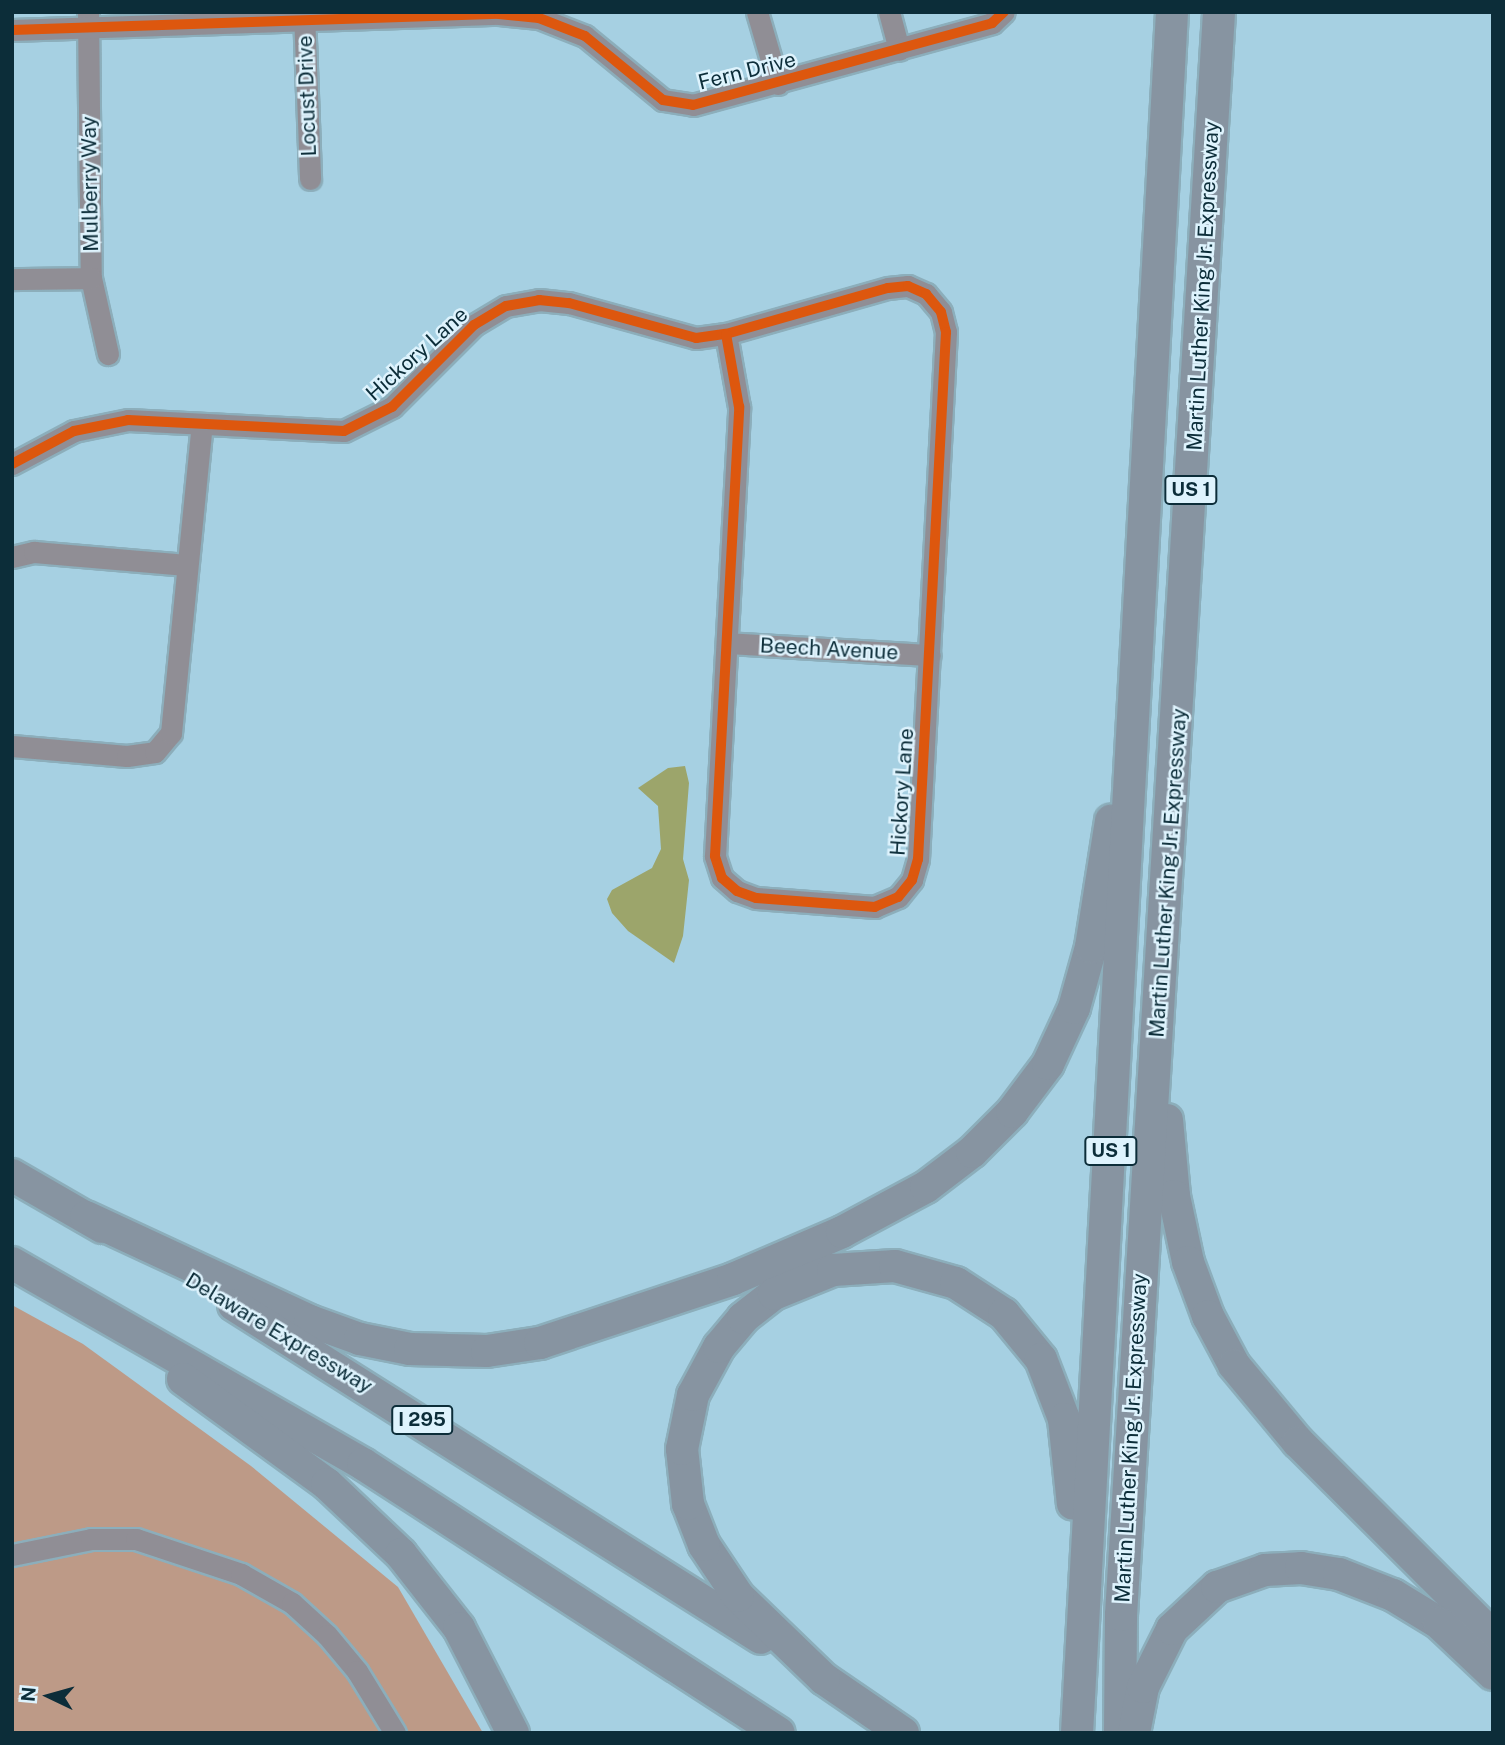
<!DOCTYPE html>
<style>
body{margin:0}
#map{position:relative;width:1505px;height:1745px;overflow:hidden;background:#a6d0e2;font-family:"Public Sans",sans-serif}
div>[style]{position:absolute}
.forest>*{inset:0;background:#bd9a87}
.water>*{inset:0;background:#9ca56b}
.roads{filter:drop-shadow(2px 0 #8caebb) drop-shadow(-2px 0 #8caebb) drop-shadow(0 2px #8caebb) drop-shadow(0 -2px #8caebb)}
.minor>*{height:21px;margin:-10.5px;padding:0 10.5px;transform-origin:10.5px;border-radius:10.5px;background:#908e95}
.highway>*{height:32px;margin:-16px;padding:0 16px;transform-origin:16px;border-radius:16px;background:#8794a1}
.cycleway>*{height:10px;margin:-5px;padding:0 5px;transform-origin:5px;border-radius:5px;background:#dd570e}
span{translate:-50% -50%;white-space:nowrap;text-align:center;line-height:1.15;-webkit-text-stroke:5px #def3fd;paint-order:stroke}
.shield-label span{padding:2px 5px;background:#def3fd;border:2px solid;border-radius:5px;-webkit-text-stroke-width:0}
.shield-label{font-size:19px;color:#0c2d39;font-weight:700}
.street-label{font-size:21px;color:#0c2d39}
.frame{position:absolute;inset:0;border:14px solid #0c2d39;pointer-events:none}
.north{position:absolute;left:14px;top:1661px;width:70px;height:70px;-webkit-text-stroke:5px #def3fd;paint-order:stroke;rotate:275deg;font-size:19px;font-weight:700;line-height:28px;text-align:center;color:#0c2d39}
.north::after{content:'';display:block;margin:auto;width:24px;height:32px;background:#0c2d39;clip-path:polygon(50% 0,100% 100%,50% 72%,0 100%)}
</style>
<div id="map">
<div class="forest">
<i style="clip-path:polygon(12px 1305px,83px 1344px,251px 1466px,398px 1587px,483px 1733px,12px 1733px)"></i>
</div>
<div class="water">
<i style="clip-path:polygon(685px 766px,689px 783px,683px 859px,689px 880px,683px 936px,674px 963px,628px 931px,612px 913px,607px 899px,612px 890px,652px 868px,661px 849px,658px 806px,638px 788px,668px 768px)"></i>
</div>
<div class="roads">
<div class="minor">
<i style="left:88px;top:12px;width:266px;rotate:89.4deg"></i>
<i style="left:91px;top:278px;width:78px;rotate:77.4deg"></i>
<i style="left:304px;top:12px;width:167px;rotate:87.9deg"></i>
<i style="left:757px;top:12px;width:75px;rotate:73.7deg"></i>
<i style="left:889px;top:12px;width:39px;rotate:75deg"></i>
<i style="left:12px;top:30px;width:487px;rotate:-1.9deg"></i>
<i style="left:499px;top:14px;width:40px;rotate:5.7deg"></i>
<i style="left:539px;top:18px;width:49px;rotate:21.4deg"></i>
<i style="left:585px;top:36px;width:101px;rotate:39.4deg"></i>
<i style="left:663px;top:100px;width:30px;rotate:9deg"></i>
<i style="left:693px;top:105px;width:310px;rotate:-15.3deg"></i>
<i style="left:992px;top:23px;width:16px;rotate:-43deg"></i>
<i style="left:12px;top:279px;width:79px;rotate:-0.7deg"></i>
<i style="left:12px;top:464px;width:70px;rotate:-28deg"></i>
<i style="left:74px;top:431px;width:55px;rotate:-11.5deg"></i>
<i style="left:128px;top:420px;width:216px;rotate:2.9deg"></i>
<i style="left:344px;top:431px;width:54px;rotate:-26.6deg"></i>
<i style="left:392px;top:407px;width:116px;rotate:-45deg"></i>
<i style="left:474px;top:325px;width:37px;rotate:-31deg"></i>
<i style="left:506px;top:306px;width:34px;rotate:-10deg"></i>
<i style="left:539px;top:300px;width:30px;rotate:6deg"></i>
<i style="left:569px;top:303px;width:132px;rotate:15.4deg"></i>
<i style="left:696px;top:338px;width:30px;rotate:-8deg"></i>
<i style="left:726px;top:334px;width:168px;rotate:-15.9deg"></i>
<i style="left:888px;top:288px;width:20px;rotate:-6deg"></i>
<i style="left:908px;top:286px;width:20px;rotate:24deg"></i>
<i style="left:926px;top:294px;width:23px;rotate:50deg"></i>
<i style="left:941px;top:312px;width:21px;rotate:76deg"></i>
<i style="left:946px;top:332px;width:528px;rotate:93.04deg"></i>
<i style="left:918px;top:859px;width:22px;rotate:106deg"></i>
<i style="left:912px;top:880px;width:22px;rotate:129deg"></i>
<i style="left:898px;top:897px;width:25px;rotate:157deg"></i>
<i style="left:875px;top:907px;width:119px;rotate:-175.7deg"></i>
<i style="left:756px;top:898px;width:20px;rotate:-160deg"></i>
<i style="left:737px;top:891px;width:20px;rotate:-139deg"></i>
<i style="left:722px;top:878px;width:23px;rotate:-108deg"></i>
<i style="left:715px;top:856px;width:450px;rotate:-86.9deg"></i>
<i style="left:739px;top:407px;width:74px;rotate:-100.1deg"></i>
<i style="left:12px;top:557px;width:23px;rotate:-13deg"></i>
<i style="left:34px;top:552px;width:153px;rotate:4.9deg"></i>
<i style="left:727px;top:643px;width:203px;rotate:3.4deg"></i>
<i style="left:12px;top:746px;width:115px;rotate:5deg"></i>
<i style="left:127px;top:756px;width:28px;rotate:-8deg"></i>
<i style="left:155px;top:752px;width:25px;rotate:-50deg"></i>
<i style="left:171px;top:733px;width:310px;rotate:-84.3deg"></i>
<i style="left:12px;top:1555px;width:81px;rotate:-11.4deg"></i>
<i style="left:91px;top:1539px;width:45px"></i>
<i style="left:136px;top:1539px;width:111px;rotate:18.4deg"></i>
<i style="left:241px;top:1574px;width:59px;rotate:29.6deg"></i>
<i style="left:292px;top:1603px;width:47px;rotate:42.4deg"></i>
<i style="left:327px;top:1635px;width:47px;rotate:50.2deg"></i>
<i style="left:357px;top:1671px;width:73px;rotate:58.5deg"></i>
</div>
<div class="highway">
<i style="left:1167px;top:1120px;width:76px;rotate:84.7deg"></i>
<i style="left:1174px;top:1196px;width:67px;rotate:78deg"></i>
<i style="left:1188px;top:1262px;width:58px;rotate:69.7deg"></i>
<i style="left:1208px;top:1316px;width:55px;rotate:62deg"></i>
<i style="left:1234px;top:1365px;width:100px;rotate:50.3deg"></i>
<i style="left:1298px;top:1442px;width:275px;rotate:44.9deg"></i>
<i style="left:12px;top:1175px;width:104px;rotate:30deg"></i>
<i style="left:86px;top:1217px;width:247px;rotate:24.9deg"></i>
<i style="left:310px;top:1321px;width:53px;rotate:19.8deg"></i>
<i style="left:360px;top:1339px;width:51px;rotate:11.3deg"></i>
<i style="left:410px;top:1349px;width:77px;rotate:1.5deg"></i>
<i style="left:487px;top:1351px;width:54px;rotate:-8.6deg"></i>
<i style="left:540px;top:1343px;width:203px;rotate:-18.3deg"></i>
<i style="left:733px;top:1279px;width:119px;rotate:-23.3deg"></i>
<i style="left:842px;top:1232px;width:95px;rotate:-28.2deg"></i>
<i style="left:926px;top:1187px;width:58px;rotate:-37.3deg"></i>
<i style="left:972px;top:1152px;width:57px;rotate:-45deg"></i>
<i style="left:1012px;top:1112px;width:60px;rotate:-53.1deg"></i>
<i style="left:1048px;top:1064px;width:62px;rotate:-65.1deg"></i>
<i style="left:1074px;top:1008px;width:63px;rotate:-74.4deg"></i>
<i style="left:1091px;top:947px;width:128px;rotate:-81deg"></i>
<i style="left:12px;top:1263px;width:404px;rotate:29.8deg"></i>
<i style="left:363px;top:1464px;width:495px;rotate:32.9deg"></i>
<i style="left:234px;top:1305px;width:623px;rotate:32.29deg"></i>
<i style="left:183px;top:1379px;width:178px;rotate:36.1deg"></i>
<i style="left:327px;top:1484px;width:102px;rotate:43.4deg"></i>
<i style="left:401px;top:1554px;width:94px;rotate:51.9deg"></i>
<i style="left:459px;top:1628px;width:118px;rotate:62.8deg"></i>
<i style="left:903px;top:1733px;width:96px;rotate:-145.6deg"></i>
<i style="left:824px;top:1679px;width:120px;rotate:-136deg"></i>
<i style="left:738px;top:1596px;width:61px;rotate:-123.7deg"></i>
<i style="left:704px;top:1545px;width:44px;rotate:-111.3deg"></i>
<i style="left:688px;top:1504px;width:55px;rotate:-96.2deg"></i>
<i style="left:682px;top:1449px;width:55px;rotate:-78.5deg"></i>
<i style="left:693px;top:1395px;width:55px;rotate:-61.6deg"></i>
<i style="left:719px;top:1347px;width:38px;rotate:-50deg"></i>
<i style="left:743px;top:1318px;width:39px;rotate:-38deg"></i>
<i style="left:774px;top:1294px;width:64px;rotate:-22.1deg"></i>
<i style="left:833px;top:1270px;width:62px;rotate:-3.7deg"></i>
<i style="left:895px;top:1266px;width:63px;rotate:15.6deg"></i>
<i style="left:956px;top:1283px;width:57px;rotate:32.9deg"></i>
<i style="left:1004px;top:1314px;width:58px;rotate:50.6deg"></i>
<i style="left:1041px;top:1359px;width:64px;rotate:69deg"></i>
<i style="left:1064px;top:1419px;width:85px;rotate:84deg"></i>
<i style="left:1077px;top:1733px;width:1724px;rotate:-86.84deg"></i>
<i style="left:1120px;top:1733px;width:118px;rotate:-89.5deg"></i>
<i style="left:1121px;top:1615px;width:1606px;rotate:-86.5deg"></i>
<i style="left:1134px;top:1733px;width:47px;rotate:-78.9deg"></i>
<i style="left:1143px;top:1687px;width:65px;rotate:-63.4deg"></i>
<i style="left:1172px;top:1629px;width:62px;rotate:-43deg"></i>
<i style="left:1217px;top:1587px;width:51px;rotate:-19.5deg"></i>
<i style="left:1265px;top:1570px;width:36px;rotate:-3deg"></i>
<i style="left:1301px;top:1568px;width:38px;rotate:9deg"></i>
<i style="left:1339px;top:1574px;width:58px;rotate:21.3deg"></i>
<i style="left:1393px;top:1595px;width:54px;rotate:31.3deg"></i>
<i style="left:1439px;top:1623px;width:74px;rotate:43.4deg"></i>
</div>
</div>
<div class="cycleway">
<i style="left:12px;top:30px;width:487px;rotate:-1.9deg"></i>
<i style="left:499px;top:14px;width:40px;rotate:5.7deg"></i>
<i style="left:539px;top:18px;width:49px;rotate:21.4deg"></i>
<i style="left:585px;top:36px;width:101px;rotate:39.4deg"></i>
<i style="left:663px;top:100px;width:30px;rotate:9deg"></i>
<i style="left:693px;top:105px;width:310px;rotate:-15.3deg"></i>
<i style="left:992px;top:23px;width:16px;rotate:-43deg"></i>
<i style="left:12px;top:464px;width:70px;rotate:-28deg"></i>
<i style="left:74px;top:431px;width:55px;rotate:-11.5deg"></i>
<i style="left:128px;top:420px;width:216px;rotate:2.9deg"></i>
<i style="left:344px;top:431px;width:54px;rotate:-26.6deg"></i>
<i style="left:392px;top:407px;width:116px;rotate:-45deg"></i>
<i style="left:474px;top:325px;width:37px;rotate:-31deg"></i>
<i style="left:506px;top:306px;width:34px;rotate:-10deg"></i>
<i style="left:539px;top:300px;width:30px;rotate:6deg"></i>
<i style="left:569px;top:303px;width:132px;rotate:15.4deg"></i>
<i style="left:696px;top:338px;width:30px;rotate:-8deg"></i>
<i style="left:726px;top:334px;width:168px;rotate:-15.9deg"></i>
<i style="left:888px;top:288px;width:20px;rotate:-6deg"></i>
<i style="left:908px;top:286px;width:20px;rotate:24deg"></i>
<i style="left:926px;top:294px;width:23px;rotate:50deg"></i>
<i style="left:941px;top:312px;width:21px;rotate:76deg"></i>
<i style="left:946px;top:332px;width:528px;rotate:93.04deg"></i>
<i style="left:918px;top:859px;width:22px;rotate:106deg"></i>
<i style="left:912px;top:880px;width:22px;rotate:129deg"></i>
<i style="left:898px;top:897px;width:25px;rotate:157deg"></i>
<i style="left:875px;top:907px;width:119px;rotate:-175.7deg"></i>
<i style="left:756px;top:898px;width:20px;rotate:-160deg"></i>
<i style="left:737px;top:891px;width:20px;rotate:-139deg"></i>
<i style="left:722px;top:878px;width:23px;rotate:-108deg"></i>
<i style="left:715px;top:856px;width:450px;rotate:-86.9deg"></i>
<i style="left:739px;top:407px;width:74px;rotate:-100.1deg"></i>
</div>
<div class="shield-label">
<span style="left:1191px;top:490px">US 1</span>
<span style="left:1111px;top:1151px">US 1</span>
<span style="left:422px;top:1420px">I 295</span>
</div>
<div class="street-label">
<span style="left:747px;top:71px;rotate:-14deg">Fern Drive</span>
<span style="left:307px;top:96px;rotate:-92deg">Locust Drive</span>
<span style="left:90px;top:184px;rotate:-91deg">Mulberry Way</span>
<span style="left:1203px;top:286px;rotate:-87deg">Martin Luther King Jr. Expressway</span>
<span style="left:417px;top:354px;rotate:-42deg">Hickory Lane</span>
<span style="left:829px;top:649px;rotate:3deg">Beech Avenue</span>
<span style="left:902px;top:792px;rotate:-86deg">Hickory Lane</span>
<span style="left:1168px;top:873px;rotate:-86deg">Martin Luther King Jr. Expressway</span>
<span style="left:279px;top:1333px;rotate:31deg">Delaware Expressway</span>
<span style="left:1131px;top:1438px;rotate:-87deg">Martin Luther King Jr. Expressway</span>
</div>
<div class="frame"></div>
<div class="north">N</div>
</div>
